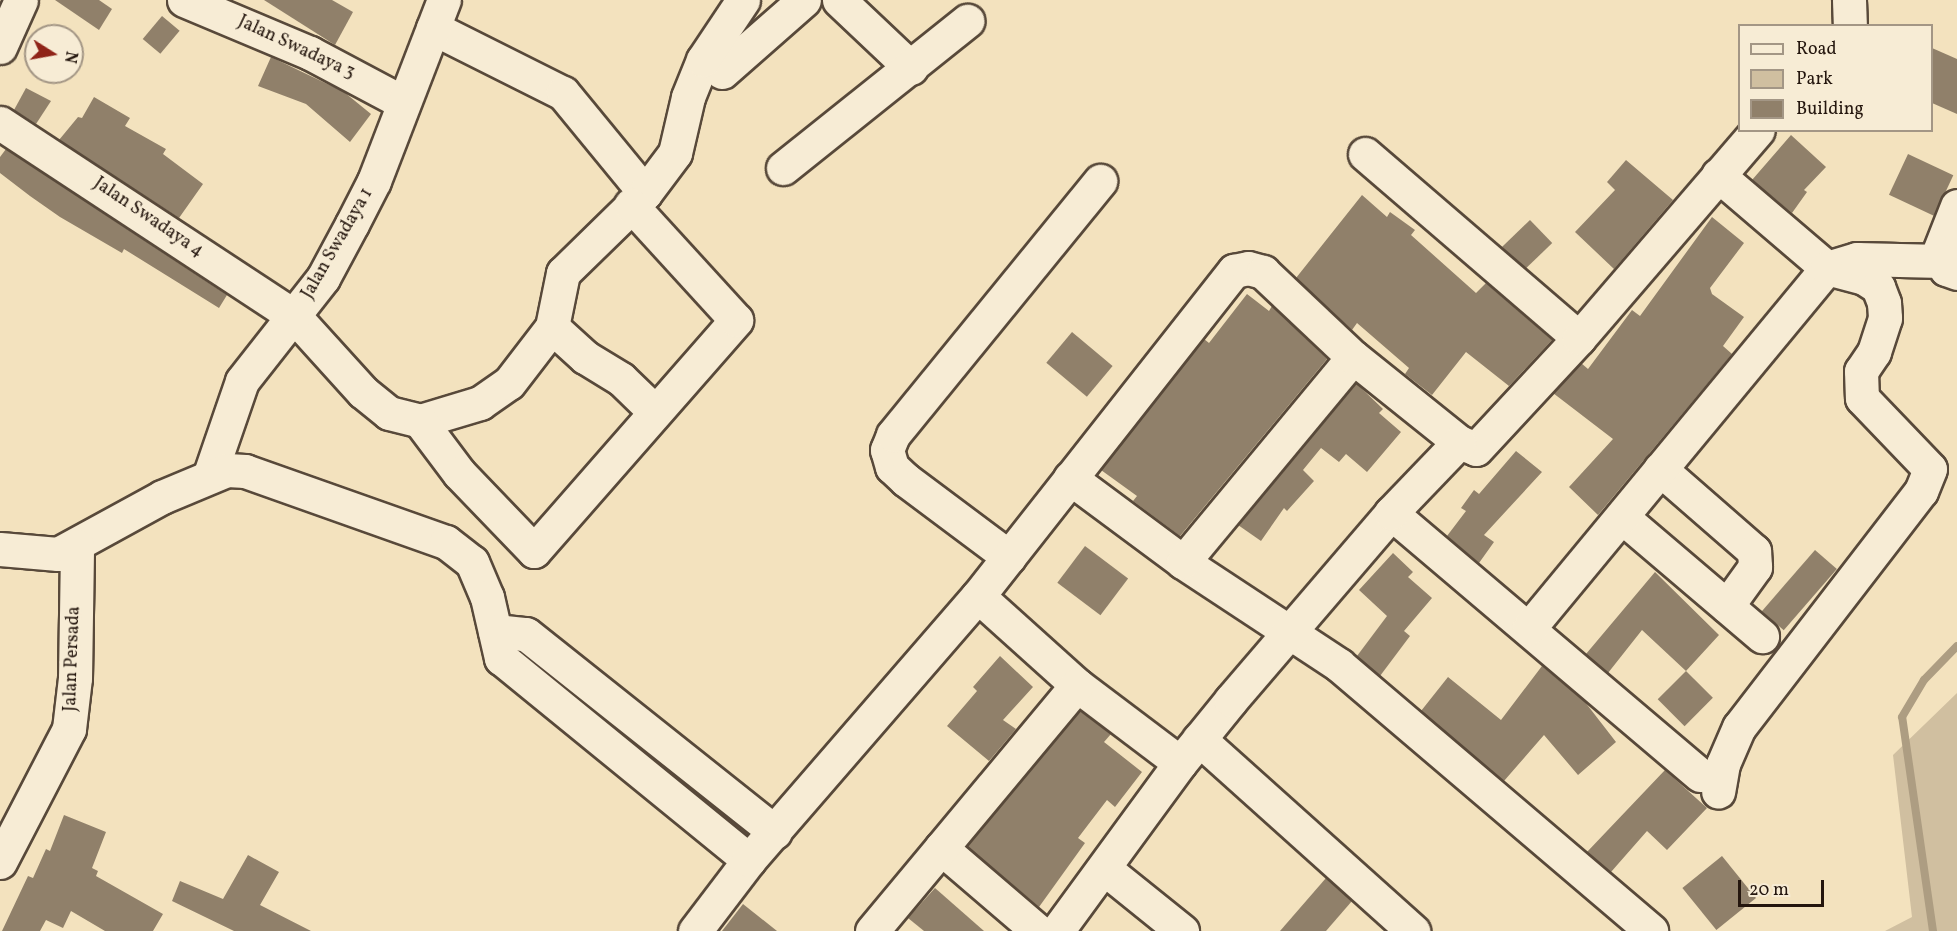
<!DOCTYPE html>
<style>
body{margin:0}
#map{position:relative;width:1957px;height:931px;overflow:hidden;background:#f3e2be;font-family:Vollkorn,serif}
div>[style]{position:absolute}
.green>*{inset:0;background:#d0bfa0}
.stream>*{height:8px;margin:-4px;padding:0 4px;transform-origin:4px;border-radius:4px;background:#ad9d82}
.building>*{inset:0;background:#90806a;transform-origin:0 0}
.roads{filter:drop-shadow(2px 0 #58493a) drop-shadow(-2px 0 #58493a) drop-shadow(0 2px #58493a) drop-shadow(0 -2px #58493a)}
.minor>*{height:33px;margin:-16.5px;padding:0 16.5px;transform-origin:16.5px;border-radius:16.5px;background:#f7ecd5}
.secondary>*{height:33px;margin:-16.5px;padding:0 16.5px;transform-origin:16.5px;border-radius:16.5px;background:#f7ecd5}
span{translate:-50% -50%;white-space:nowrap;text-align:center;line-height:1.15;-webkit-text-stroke:4.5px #f7ecd5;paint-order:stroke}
.street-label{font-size:18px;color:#24160e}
.legend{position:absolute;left:1738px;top:24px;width:195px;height:108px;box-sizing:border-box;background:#f7ecd5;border:2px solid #a39685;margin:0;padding:8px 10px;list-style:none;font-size:18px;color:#24160e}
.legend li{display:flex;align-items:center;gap:12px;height:30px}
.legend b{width:30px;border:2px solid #a39685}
.north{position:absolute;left:24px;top:24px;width:60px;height:60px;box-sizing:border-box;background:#f7ecd5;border:2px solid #a39685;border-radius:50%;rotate:101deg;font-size:16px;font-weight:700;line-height:24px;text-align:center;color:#24160e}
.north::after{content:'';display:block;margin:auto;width:21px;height:27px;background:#8f2418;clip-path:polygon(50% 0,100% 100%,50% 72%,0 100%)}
.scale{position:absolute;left:1738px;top:880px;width:86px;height:27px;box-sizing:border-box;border:3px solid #24160e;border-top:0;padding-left:8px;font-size:18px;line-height:21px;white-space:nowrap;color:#24160e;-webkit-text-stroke:4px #f7ecd5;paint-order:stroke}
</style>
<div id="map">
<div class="green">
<i style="clip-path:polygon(1957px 693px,1957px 931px,1885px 931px,1912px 917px,1893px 755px)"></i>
</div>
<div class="stream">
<i style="left:1933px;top:931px;width:216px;rotate:-98.2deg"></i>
<i style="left:1902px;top:717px;width:43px;rotate:-59.3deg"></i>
<i style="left:1924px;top:680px;width:47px;rotate:-45.9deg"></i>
</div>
<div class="building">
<i style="clip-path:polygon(55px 0,99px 0,112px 9px,99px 30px)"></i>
<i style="clip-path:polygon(264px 0,332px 0,353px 12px,335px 45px)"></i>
<i style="left:162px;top:16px;width:23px;height:30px;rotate:40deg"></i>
<i style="clip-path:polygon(1932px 48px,1957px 59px,1957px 114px,1932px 103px)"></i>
<i style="clip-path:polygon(271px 57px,344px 92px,371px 114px,350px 142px,306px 104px,258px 86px)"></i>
<i style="clip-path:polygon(26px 88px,51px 101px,36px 124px,14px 110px)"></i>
<i style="clip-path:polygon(94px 97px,130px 118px,125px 126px,166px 149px,163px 154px,203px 184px,179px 218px,59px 140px,78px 117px,82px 118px)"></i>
<i style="clip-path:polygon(1791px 135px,1826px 167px,1804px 190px,1807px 192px,1792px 213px,1752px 180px)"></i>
<i style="clip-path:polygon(6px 149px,227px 295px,219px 308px,124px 249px,122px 253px,60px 217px,30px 196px,0 173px,0 157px)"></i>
<i style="left:1908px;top:154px;width:50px;height:45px;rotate:25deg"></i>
<i style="clip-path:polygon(1626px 160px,1673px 200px,1614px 269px,1575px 232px,1615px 190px,1607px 182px)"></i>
<i style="clip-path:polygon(1362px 195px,1387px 217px,1390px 212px,1415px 230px,1411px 235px,1476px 293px,1486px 283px,1552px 340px,1509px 386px,1466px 352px,1432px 395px,1405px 374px,1409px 368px,1357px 323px,1352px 330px,1296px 278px)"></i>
<i style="clip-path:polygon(1712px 217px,1744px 243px,1710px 288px,1712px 294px,1744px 317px,1723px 346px,1732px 354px,1598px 515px,1569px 487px,1613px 439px,1553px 393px,1581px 363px,1588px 369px,1632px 310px,1640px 316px)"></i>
<i style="left:1530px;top:220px;width:32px;height:39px;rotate:46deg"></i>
<i style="clip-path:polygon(1247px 294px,1269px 311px,1272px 306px,1327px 359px,1180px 536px,1133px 501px,1137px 496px,1101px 470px,1204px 339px,1209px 343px)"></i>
<i style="left:1072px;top:332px;width:53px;height:40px;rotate:40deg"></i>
<i style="clip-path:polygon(1356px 383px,1383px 409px,1379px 413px,1401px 432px,1367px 472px,1346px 454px,1339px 462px,1321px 448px,1303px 470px,1314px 481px,1287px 511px,1284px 508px,1261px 541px,1238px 525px)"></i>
<i style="clip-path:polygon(1516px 451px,1542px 472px,1484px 535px,1494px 542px,1479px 563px,1447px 536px,1466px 511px,1461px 508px,1474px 490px,1479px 494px)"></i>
<i style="left:1085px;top:546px;width:54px;height:46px;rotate:37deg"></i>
<i style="left:1815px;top:550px;width:29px;height:81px;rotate:41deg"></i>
<i style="clip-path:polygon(1393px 553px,1413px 572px,1408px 577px,1432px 598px,1404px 631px,1410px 636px,1380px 676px,1357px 656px,1387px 616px,1359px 590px)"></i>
<i style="clip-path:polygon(1655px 572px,1719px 635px,1686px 671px,1642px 630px,1608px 673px,1586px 654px)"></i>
<i style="clip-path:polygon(1000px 656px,1033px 687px,1003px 720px,1016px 729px,989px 761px,947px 726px,977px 691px,973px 687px)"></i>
<i style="clip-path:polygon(1542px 666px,1585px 702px,1616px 742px,1578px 775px,1544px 735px,1504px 781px,1421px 711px,1448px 677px,1501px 720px)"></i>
<i style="left:1686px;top:671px;width:38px;height:40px;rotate:45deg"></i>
<i style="clip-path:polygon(1080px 711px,1111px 734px,1104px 742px,1142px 772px,1115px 807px,1107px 800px,1078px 838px,1085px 843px,1039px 907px,967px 846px)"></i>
<i style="clip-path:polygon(1665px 770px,1707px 808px,1667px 850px,1647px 831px,1611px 872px,1587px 852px)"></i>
<i style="clip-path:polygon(64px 815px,106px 832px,92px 868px,98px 871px,96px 876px,163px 914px,153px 931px,105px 931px,71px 911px,63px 928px,46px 920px,40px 931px,2px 931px,28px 876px,33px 878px,46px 849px,50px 851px)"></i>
<i style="clip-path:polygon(248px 855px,279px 872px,260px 905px,311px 931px,234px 931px,172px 901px,180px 881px,223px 899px)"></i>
<i style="left:1722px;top:856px;width:54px;height:51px;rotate:51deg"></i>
<i style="clip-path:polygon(1326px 878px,1352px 901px,1326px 931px,1280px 931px)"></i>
<i style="clip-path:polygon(935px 888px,984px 931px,924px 931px,908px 918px)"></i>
<i style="clip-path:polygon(743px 904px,777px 931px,722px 931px)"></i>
</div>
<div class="roads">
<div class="minor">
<i style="left:184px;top:0;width:137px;rotate:22.8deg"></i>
<i style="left:310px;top:53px;width:106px;rotate:28deg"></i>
<i style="left:839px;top:0;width:99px;rotate:43.4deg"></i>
<i style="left:1849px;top:0;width:26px;rotate:88deg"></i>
<i style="left:433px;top:28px;width:145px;rotate:26.6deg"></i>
<i style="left:563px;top:93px;width:129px;rotate:50.6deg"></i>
<i style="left:722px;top:72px;width:109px;rotate:-41.3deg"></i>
<i style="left:0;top:123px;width:353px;rotate:33.3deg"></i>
<i style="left:295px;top:317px;width:101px;rotate:47.8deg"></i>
<i style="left:363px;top:392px;width:33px;rotate:39deg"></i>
<i style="left:389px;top:413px;width:32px;rotate:14deg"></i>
<i style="left:420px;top:421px;width:63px;rotate:-16.7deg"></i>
<i style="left:480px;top:403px;width:35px;rotate:-35deg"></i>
<i style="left:509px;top:383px;width:71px;rotate:-52.5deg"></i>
<i style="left:552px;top:327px;width:55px;rotate:-78.5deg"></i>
<i style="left:563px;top:273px;width:115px;rotate:-44.3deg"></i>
<i style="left:645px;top:193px;width:50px;rotate:-53.1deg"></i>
<i style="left:675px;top:153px;width:57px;rotate:-76.9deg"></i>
<i style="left:688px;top:97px;width:40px;rotate:-68deg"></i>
<i style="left:703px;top:60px;width:72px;rotate:-56.3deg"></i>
<i style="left:1365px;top:154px;width:282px;rotate:40.7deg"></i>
<i style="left:783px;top:168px;width:236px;rotate:-38.6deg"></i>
<i style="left:1718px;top:175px;width:143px;rotate:40.5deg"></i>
<i style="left:1827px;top:268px;width:38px;rotate:15deg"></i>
<i style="left:1864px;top:278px;width:17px;rotate:33deg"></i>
<i style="left:1878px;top:287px;width:17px;rotate:69deg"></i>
<i style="left:1884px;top:303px;width:15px;rotate:86deg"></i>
<i style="left:1885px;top:318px;width:36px;rotate:108deg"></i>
<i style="left:1874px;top:352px;width:23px;rotate:124deg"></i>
<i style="left:1861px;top:371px;width:27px;rotate:88deg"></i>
<i style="left:1862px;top:398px;width:98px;rotate:46.2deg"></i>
<i style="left:1930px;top:469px;width:24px;rotate:112deg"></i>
<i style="left:1921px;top:491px;width:298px;rotate:127.6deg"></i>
<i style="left:1739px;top:727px;width:40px;rotate:113.4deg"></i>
<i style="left:1723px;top:764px;width:28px;rotate:100deg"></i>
<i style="left:1957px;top:206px;width:49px;rotate:111.4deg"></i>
<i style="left:1939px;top:252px;width:18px;rotate:68deg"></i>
<i style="left:1946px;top:269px;width:12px;rotate:20deg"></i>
<i style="left:552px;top:327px;width:45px;rotate:42.3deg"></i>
<i style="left:585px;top:357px;width:42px;rotate:31.4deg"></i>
<i style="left:621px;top:379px;width:47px;rotate:44.1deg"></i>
<i style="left:420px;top:421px;width:65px;rotate:53.1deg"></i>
<i style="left:459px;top:473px;width:108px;rotate:46.1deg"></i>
<i style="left:534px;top:551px;width:307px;rotate:-48.8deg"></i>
<i style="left:736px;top:320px;width:156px;rotate:-132.4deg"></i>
<i style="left:1660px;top:469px;width:125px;rotate:41.1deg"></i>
<i style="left:1754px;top:551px;width:16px;rotate:86deg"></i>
<i style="left:1755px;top:567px;width:48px;rotate:125.7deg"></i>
<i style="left:210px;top:474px;width:98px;rotate:-71deg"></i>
<i style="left:242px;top:381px;width:131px;rotate:-51.8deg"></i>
<i style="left:323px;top:278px;width:61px;rotate:-61.8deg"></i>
<i style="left:352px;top:224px;width:48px;rotate:-62.9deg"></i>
<i style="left:374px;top:181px;width:194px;rotate:-68.9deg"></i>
<i style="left:1070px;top:478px;width:141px;rotate:36.6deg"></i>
<i style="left:1183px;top:562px;width:187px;rotate:33.4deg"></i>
<i style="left:1339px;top:665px;width:410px;rotate:40.4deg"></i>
<i style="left:1391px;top:513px;width:405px;rotate:40.3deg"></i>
<i style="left:1622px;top:517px;width:184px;rotate:40.4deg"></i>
<i style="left:0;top:549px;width:58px;rotate:4.9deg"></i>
<i style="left:58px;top:554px;width:119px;rotate:-28.7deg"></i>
<i style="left:162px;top:497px;width:70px;rotate:-22.6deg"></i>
<i style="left:227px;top:470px;width:18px;rotate:3deg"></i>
<i style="left:245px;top:471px;width:213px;rotate:19.5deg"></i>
<i style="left:446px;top:542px;width:33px;rotate:38deg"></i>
<i style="left:472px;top:562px;width:38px;rotate:67deg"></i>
<i style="left:487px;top:597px;width:63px;rotate:77.1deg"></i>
<i style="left:501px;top:658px;width:320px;rotate:39.2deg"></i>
<i style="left:1009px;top:557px;width:129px;rotate:-143.2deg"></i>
<i style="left:906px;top:480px;width:19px;rotate:-137deg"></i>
<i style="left:892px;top:467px;width:18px;rotate:-106deg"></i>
<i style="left:887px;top:450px;width:16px;rotate:-68deg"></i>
<i style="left:893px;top:435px;width:328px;rotate:-50.8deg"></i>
<i style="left:1183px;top:562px;width:266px;rotate:-50.3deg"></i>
<i style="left:978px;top:596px;width:133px;rotate:42deg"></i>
<i style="left:1077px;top:685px;width:129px;rotate:37.1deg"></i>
<i style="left:1529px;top:628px;width:467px;rotate:-50.4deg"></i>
<i style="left:1827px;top:268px;width:31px;rotate:-17deg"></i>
<i style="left:1857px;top:259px;width:85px;rotate:1.3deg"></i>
<i style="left:495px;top:631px;width:31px;rotate:6deg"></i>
<i style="left:526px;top:634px;width:318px;rotate:38.5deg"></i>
<i style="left:1199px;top:739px;width:288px;rotate:41.9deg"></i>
<i style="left:941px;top:848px;width:128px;rotate:40.6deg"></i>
<i style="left:0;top:862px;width:150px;rotate:-62.6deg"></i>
<i style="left:69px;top:729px;width:51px;rotate:-83.3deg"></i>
<i style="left:75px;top:678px;width:132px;rotate:-89.1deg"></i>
<i style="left:1105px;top:869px;width:99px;rotate:38.8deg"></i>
<i style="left:695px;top:931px;width:89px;rotate:-52.7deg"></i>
<i style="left:749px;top:860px;width:349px;rotate:-49.1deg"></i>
<i style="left:978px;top:596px;width:414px;rotate:-51.8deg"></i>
<i style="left:1234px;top:271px;width:14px;rotate:-12deg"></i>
<i style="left:1248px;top:268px;width:16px;rotate:15deg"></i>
<i style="left:1263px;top:272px;width:124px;rotate:43.4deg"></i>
<i style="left:1353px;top:357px;width:136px;rotate:38.7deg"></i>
<i style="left:1459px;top:442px;width:18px;rotate:22deg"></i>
<i style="left:1476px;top:449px;width:151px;rotate:-47.1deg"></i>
<i style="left:1579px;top:338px;width:274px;rotate:-49.3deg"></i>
<i style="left:872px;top:931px;width:320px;rotate:-50.2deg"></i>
<i style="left:1057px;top:931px;width:208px;rotate:-53.8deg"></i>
<i style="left:1180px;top:763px;width:81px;rotate:-51deg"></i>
<i style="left:1231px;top:700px;width:246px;rotate:-49.4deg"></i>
<i style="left:1391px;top:513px;width:98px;rotate:-46.2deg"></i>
</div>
<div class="secondary">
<i style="left:0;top:47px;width:51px;rotate:-65.9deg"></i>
</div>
</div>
<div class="street-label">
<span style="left:296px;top:48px;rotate:25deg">Jalan Swadaya 3</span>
<span style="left:148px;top:218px;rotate:34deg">Jalan Swadaya 4</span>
<span style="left:338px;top:244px;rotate:-60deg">Jalan Swadaya 1</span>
<span style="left:73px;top:659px;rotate:-88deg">Jalan Persada</span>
</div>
<ul class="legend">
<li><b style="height:8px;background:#f7ecd5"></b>Road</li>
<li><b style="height:16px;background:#d0bfa0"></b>Park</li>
<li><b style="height:16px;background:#90806a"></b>Building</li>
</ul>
<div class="north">N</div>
<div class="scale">20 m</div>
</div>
